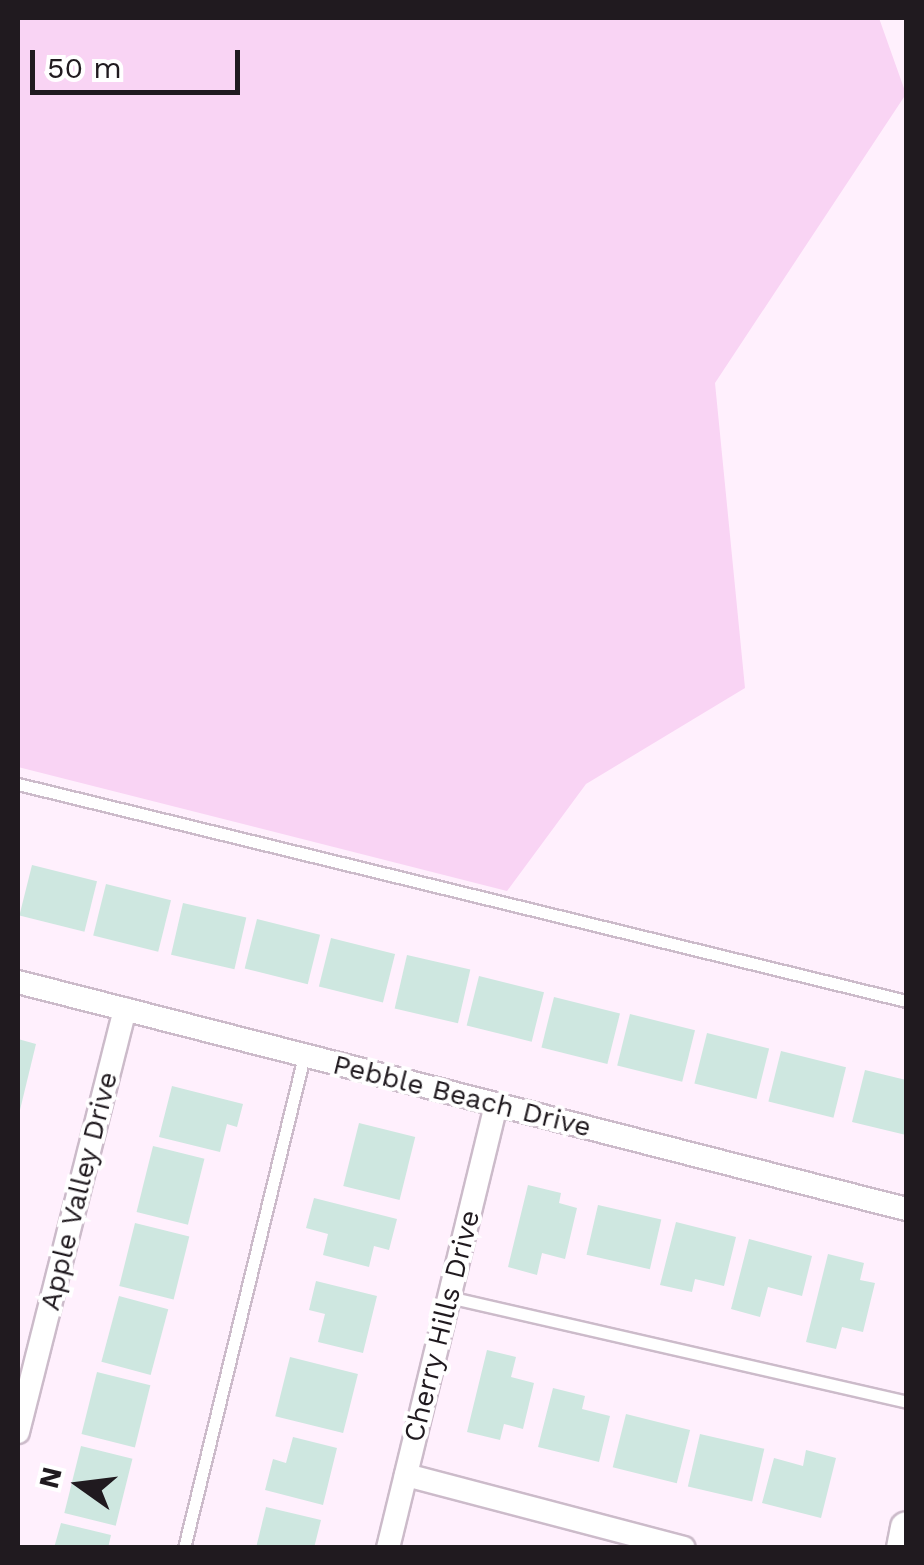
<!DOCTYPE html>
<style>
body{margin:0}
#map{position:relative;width:924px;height:1565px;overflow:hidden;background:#fff0fd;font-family:"Work Sans",sans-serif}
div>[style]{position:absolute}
.green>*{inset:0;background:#f9d4f4}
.building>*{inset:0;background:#cee7e0;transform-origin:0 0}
.roads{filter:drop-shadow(2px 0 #ccbbca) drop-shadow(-2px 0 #ccbbca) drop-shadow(0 2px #ccbbca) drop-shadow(0 -2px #ccbbca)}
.service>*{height:11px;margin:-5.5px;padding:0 5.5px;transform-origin:5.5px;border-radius:5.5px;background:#fff}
.minor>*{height:22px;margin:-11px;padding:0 11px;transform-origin:11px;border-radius:11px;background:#fff}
.tertiary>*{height:30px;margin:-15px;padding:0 15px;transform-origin:15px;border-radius:15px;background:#fff}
span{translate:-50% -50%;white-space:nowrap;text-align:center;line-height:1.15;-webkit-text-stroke:8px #fff;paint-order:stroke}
.street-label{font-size:28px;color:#201a1f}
.frame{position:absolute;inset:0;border:20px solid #201a1f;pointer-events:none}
.north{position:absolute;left:30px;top:1435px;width:100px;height:100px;-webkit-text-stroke:8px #fff;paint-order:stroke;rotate:284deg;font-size:28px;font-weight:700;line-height:40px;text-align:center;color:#201a1f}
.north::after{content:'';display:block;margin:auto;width:35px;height:45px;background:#201a1f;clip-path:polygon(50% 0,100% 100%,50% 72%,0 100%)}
.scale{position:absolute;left:30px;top:50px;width:210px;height:45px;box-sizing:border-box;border:5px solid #201a1f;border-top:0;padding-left:12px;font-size:30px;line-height:35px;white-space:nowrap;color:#201a1f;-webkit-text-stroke:8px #fff;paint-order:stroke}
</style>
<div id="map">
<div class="green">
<i style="clip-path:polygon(18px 18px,879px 18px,906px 94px,715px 383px,745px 688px,586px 784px,507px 891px,18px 767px)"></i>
</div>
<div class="building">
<i style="left:32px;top:865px;width:67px;height:52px;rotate:14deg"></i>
<i style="left:106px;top:884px;width:67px;height:53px;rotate:14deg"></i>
<i style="left:183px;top:903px;width:65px;height:53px;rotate:13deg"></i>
<i style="left:257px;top:919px;width:65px;height:51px;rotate:14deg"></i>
<i style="left:331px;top:938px;width:66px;height:50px;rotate:14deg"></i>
<i style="left:407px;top:955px;width:65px;height:55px;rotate:13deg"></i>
<i style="left:479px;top:976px;width:67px;height:51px;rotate:14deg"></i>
<i style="left:554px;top:997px;width:68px;height:52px;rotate:14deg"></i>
<i style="left:630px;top:1014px;width:67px;height:53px;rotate:14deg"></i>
<i style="left:707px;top:1033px;width:64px;height:52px;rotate:14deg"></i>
<i style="clip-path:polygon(18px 1039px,36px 1044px,19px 1114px,18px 1114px)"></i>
<i style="left:781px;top:1051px;width:67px;height:52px;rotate:14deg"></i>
<i style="clip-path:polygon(865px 1070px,906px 1080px,906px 1135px,852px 1122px)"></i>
<i style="clip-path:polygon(172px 1086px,243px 1104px,237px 1127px,227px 1124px,220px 1152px,159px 1137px)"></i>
<i style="left:359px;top:1123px;width:58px;height:65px;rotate:14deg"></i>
<i style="left:153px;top:1146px;width:53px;height:68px;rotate:14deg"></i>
<i style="clip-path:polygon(528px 1185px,561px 1193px,559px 1203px,577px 1208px,565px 1259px,542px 1253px,537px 1275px,508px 1267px)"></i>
<i style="clip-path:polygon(314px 1198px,397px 1219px,389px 1250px,374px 1246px,369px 1267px,323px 1255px,328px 1234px,306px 1228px)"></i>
<i style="left:598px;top:1205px;width:65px;height:51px;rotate:13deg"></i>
<i style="clip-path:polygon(676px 1222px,736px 1237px,724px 1286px,695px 1279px,692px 1292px,660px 1285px)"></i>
<i style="left:135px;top:1223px;width:56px;height:65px;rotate:14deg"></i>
<i style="clip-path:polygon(749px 1239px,812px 1256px,802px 1296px,768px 1287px,760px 1317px,731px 1309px)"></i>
<i style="clip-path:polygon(828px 1254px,864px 1263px,860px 1280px,875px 1283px,863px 1332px,842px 1327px,836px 1349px,806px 1342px)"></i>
<i style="clip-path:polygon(316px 1281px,377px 1296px,363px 1353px,318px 1342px,325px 1314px,309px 1310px)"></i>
<i style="left:119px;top:1296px;width:51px;height:68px;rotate:15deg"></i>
<i style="clip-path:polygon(487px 1350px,516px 1357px,511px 1377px,534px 1383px,523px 1429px,504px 1424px,500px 1440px,467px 1432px)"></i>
<i style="left:290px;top:1357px;width:70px;height:61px;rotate:14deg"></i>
<i style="left:97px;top:1372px;width:55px;height:64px;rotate:14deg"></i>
<i style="clip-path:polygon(553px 1388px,585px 1396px,582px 1409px,610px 1416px,599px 1462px,538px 1447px)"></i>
<i style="left:626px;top:1414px;width:66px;height:55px;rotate:14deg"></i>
<i style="left:700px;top:1434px;width:66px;height:54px;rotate:13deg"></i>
<i style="clip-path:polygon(293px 1437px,337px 1448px,323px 1505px,265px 1490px,273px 1459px,286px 1463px)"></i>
<i style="left:81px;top:1446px;width:53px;height:69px;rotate:14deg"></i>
<i style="clip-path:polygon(806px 1450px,836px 1458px,821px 1518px,762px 1503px,774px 1458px,803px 1466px)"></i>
<i style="clip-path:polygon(266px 1507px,321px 1520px,314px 1548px,256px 1548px)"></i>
<i style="clip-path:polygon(61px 1523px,111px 1535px,108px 1548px,54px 1548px)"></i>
</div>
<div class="roads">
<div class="service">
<i style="left:18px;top:784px;width:914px;rotate:13.73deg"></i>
<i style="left:449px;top:1297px;width:469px;rotate:12.9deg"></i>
<i style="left:184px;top:1548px;width:506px;rotate:-76.29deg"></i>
</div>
<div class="minor">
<i style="left:18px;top:982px;width:917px;rotate:14.34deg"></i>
<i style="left:18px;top:1432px;width:436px;rotate:-75.8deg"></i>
<i style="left:406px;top:1475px;width:287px;rotate:14.7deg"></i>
<i style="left:388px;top:1548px;width:456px;rotate:-76.3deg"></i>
</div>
<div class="tertiary">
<i style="left:902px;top:1548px;width:21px;rotate:-79deg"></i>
</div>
</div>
<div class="street-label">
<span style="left:462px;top:1096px;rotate:14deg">Pebble Beach Drive</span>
<span style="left:79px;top:1191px;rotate:-76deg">Apple Valley Drive</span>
<span style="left:442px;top:1326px;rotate:-76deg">Cherry Hills Drive</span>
</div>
<div class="frame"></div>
<div class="north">N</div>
<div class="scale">50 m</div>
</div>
